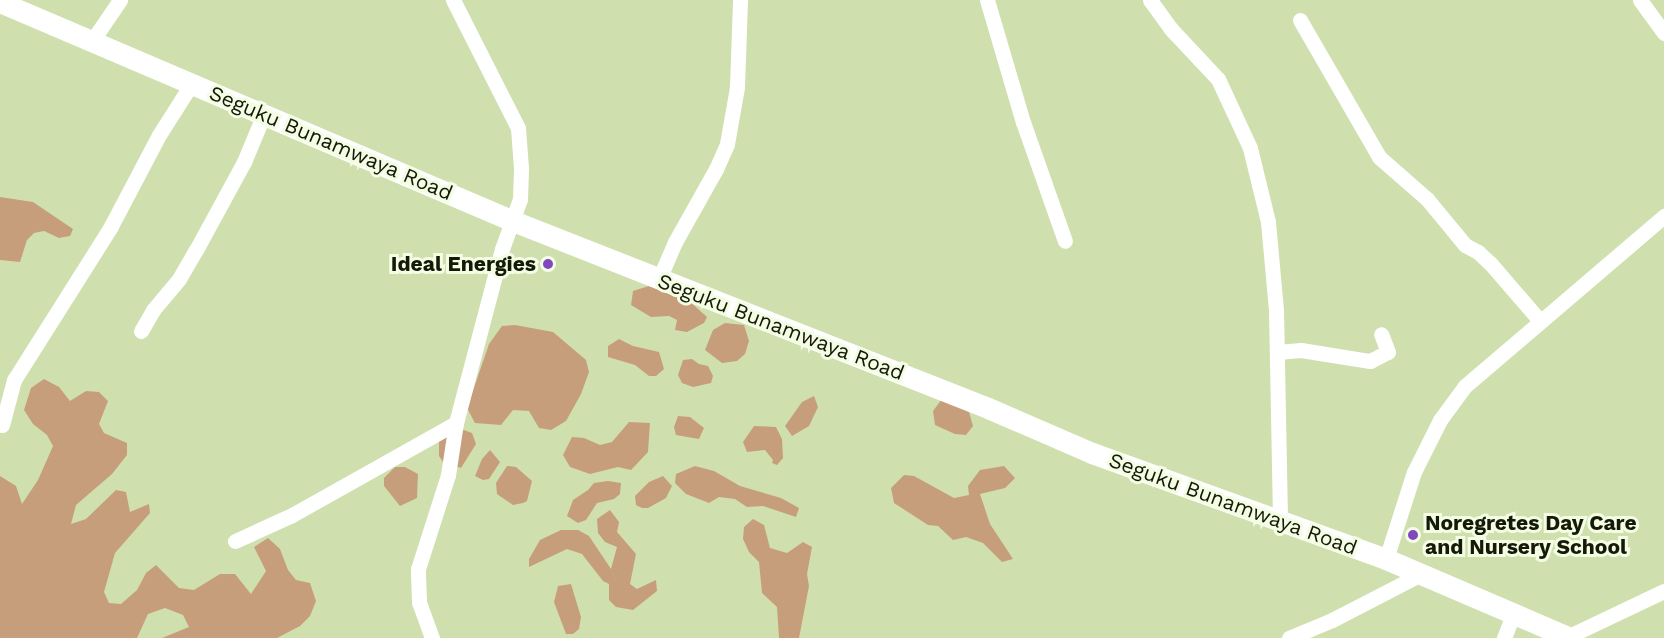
<!DOCTYPE html>
<style>
body{margin:0}
#map{position:relative;width:1664px;height:638px;overflow:hidden;background:#cfe0ae;font-family:"Work Sans",sans-serif}
div>[style]{position:absolute}
.green>*{inset:0;background:#c69e7c}
.street>*{height:15px;margin:-7.5px;padding:0 7.5px;transform-origin:7.5px;border-radius:7.5px;background:#fff}
.secondary>*{height:21px;margin:-10.5px;padding:0 10.5px;transform-origin:10.5px;border-radius:10.5px;background:#fff}
.dots>*{width:16px;height:16px;translate:-50% -50%;box-sizing:border-box;border:3px solid #f4fde4;border-radius:50%}
span{translate:-50% -50%;white-space:nowrap;text-align:center;line-height:1.15;-webkit-text-stroke:6px #f4fde4;paint-order:stroke}
.street-label{font-size:21px;color:#151a08}
.poi-label{font-size:21px;color:#151a08;font-weight:700}
.right{translate:-100% -50%;text-align:right}
.left{translate:0 -50%;text-align:left}
</style>
<div id="map">
<div class="green">
<i style="clip-path:polygon(0 197px,33px 202px,73px 229px,70px 236px,59px 238px,44px 231px,34px 233px,27px 240px,20px 262px,0 260px)"></i>
<i style="clip-path:polygon(649px 286px,688px 300px,707px 317px,704px 323px,687px 332px,675px 330px,677px 320px,669px 316px,651px 317px,631px 305px,633px 291px)"></i>
<i style="clip-path:polygon(725px 323px,744px 325px,749px 341px,745px 354px,737px 361px,722px 363px,705px 350px,713px 330px)"></i>
<i style="clip-path:polygon(515px 325px,553px 332px,586px 360px,589px 372px,581px 394px,566px 421px,551px 430px,539px 428px,529px 411px,513px 410px,501px 425px,475px 423px,467px 408px,489px 344px,502px 326px)"></i>
<i style="clip-path:polygon(619px 339px,633px 346px,659px 352px,664px 369px,656px 376px,649px 376px,635px 365px,608px 357px,608px 346px)"></i>
<i style="clip-path:polygon(692px 359px,699px 364px,708px 366px,713px 376px,711px 383px,693px 387px,682px 383px,678px 375px,683px 360px)"></i>
<i style="clip-path:polygon(44px 379px,59px 387px,70px 401px,86px 391px,99px 392px,108px 401px,99px 424px,104px 433px,127px 443px,127px 455px,112px 474px,76px 505px,71px 524px,86px 519px,116px 490px,126px 492px,130px 512px,149px 504px,150px 513px,115px 553px,104px 592px,109px 603px,121px 604px,137px 590px,146px 573px,156px 565px,179px 588px,194px 590px,220px 574px,235px 574px,251px 594px,266px 571px,254px 547px,268px 538px,280px 549px,288px 570px,296px 580px,310px 583px,316px 601px,310px 616px,300px 626px,277px 638px,162px 638px,189px 627px,183px 615px,165px 608px,148px 614px,137px 638px,0 638px,0 476px,16px 486px,22px 504px,38px 480px,53px 446px,47px 435px,33px 424px,24px 410px,31px 388px)"></i>
<i style="clip-path:polygon(814px 396px,818px 407px,809px 426px,792px 436px,785px 426px,802px 402px)"></i>
<i style="clip-path:polygon(942px 399px,969px 412px,973px 426px,966px 435px,955px 434px,935px 425px,933px 411px)"></i>
<i style="clip-path:polygon(678px 416px,690px 417px,704px 428px,699px 439px,676px 435px,674px 427px)"></i>
<i style="clip-path:polygon(629px 422px,650px 423px,648px 452px,631px 470px,618px 467px,590px 474px,570px 467px,563px 455px,572px 437px,584px 438px,600px 445px,612px 442px)"></i>
<i style="clip-path:polygon(754px 426px,776px 427px,782px 439px,783px 458px,777px 465px,772px 463px,773px 460px,765px 450px,747px 452px,743px 442px)"></i>
<i style="clip-path:polygon(464px 430px,472px 433px,476px 444px,461px 468px,443px 462px,439px 456px,439px 440px)"></i>
<i style="clip-path:polygon(490px 450px,500px 462px,489px 479px,483px 480px,475px 476px,482px 459px)"></i>
<i style="clip-path:polygon(507px 466px,516px 467px,532px 481px,527px 501px,523px 503px,513px 505px,497px 494px,496px 483px)"></i>
<i style="clip-path:polygon(695px 466px,714px 471px,740px 486px,781px 498px,799px 508px,796px 517px,763px 506px,747px 507px,735px 499px,719px 497px,709px 503px,686px 494px,675px 483px,676px 474px)"></i>
<i style="clip-path:polygon(1004px 466px,1015px 478px,1005px 488px,980px 494px,990px 524px,1013px 559px,1002px 562px,983px 543px,966px 537px,953px 540px,938px 526px,928px 525px,894px 503px,891px 488px,904px 475px,914px 476px,954px 498px,969px 495px,968px 486px,980px 470px)"></i>
<i style="clip-path:polygon(395px 467px,405px 467px,418px 474px,417px 498px,400px 506px,384px 486px,384px 478px)"></i>
<i style="clip-path:polygon(663px 476px,672px 486px,666px 498px,648px 508px,642px 508px,636px 505px,635px 496px,649px 482px)"></i>
<i style="clip-path:polygon(608px 481px,621px 483px,620px 494px,614px 499px,597px 503px,586px 520px,578px 523px,567px 516px,573px 500px,588px 490px,594px 483px)"></i>
<i style="clip-path:polygon(610px 510px,619px 522px,617px 532px,636px 554px,630px 584px,637px 589px,656px 580px,657px 591px,633px 610px,616px 607px,609px 600px,609px 584px,603px 581px,582px 554px,567px 549px,529px 567px,529px 559px,540px 540px,561px 530px,578px 530px,589px 536px,611px 569px,617px 547px,605px 542px,598px 533px,597px 519px)"></i>
<i style="clip-path:polygon(753px 519px,764px 525px,770px 548px,787px 553px,803px 542px,812px 547px,807px 574px,809px 586px,799px 638px,779px 638px,777px 607px,762px 593px,759px 562px,749px 552px,743px 539px,744px 527px)"></i>
<i style="clip-path:polygon(571px 584px,581px 617px,579px 629px,573px 634px,566px 634px,554px 602px,558px 586px)"></i>
</div>
<div class="street">
<i style="left:987px;top:0;width:127px;rotate:73.6deg"></i>
<i style="left:1023px;top:122px;width:126px;rotate:70.6deg"></i>
<i style="left:1150px;top:0;width:36px;rotate:54deg"></i>
<i style="left:1171px;top:29px;width:69px;rotate:46.8deg"></i>
<i style="left:1218px;top:79px;width:76px;rotate:65.1deg"></i>
<i style="left:1250px;top:148px;width:76px;rotate:76.3deg"></i>
<i style="left:1268px;top:222px;width:88px;rotate:84.8deg"></i>
<i style="left:1276px;top:310px;width:211px;rotate:88.9deg"></i>
<i style="left:1640px;top:0;width:41px;rotate:54deg"></i>
<i style="left:1300px;top:20px;width:158px;rotate:60deg"></i>
<i style="left:1379px;top:157px;width:64px;rotate:41.2deg"></i>
<i style="left:1427px;top:199px;width:60px;rotate:50.4deg"></i>
<i style="left:1465px;top:245px;width:15px;rotate:28deg"></i>
<i style="left:1478px;top:252px;width:16px;rotate:43deg"></i>
<i style="left:1490px;top:263px;width:77px;rotate:49.2deg"></i>
<i style="left:92px;top:41px;width:50px;rotate:-55.7deg"></i>
<i style="left:659px;top:279px;width:40px;rotate:-66.6deg"></i>
<i style="left:675px;top:242px;width:84px;rotate:-60.7deg"></i>
<i style="left:716px;top:169px;width:27px;rotate:-66deg"></i>
<i style="left:727px;top:144px;width:58px;rotate:-80deg"></i>
<i style="left:737px;top:87px;width:87px;rotate:-88deg"></i>
<i style="left:141px;top:331px;width:24px;rotate:-60deg"></i>
<i style="left:153px;top:310px;width:40px;rotate:-50deg"></i>
<i style="left:179px;top:279px;width:34px;rotate:-60deg"></i>
<i style="left:196px;top:250px;width:100px;rotate:-61.4deg"></i>
<i style="left:244px;top:162px;width:52px;rotate:-67.4deg"></i>
<i style="left:1277px;top:352px;width:24px;rotate:-5deg"></i>
<i style="left:1301px;top:350px;width:70px;rotate:9.1deg"></i>
<i style="left:1370px;top:361px;width:20px;rotate:-27deg"></i>
<i style="left:1388px;top:352px;width:19px;rotate:-111deg"></i>
<i style="left:2px;top:425px;width:47px;rotate:-75.1deg"></i>
<i style="left:14px;top:380px;width:180px;rotate:-57.7deg"></i>
<i style="left:110px;top:228px;width:105px;rotate:-62.2deg"></i>
<i style="left:159px;top:135px;width:62px;rotate:-57.6deg"></i>
<i style="left:235px;top:541px;width:63px;rotate:-24.5deg"></i>
<i style="left:292px;top:515px;width:188px;rotate:-29.3deg"></i>
<i style="left:1386px;top:559px;width:91px;rotate:-72.2deg"></i>
<i style="left:1414px;top:472px;width:58px;rotate:-63.4deg"></i>
<i style="left:1440px;top:420px;width:42px;rotate:-53.7deg"></i>
<i style="left:1465px;top:386px;width:262px;rotate:-40.5deg"></i>
<i style="left:1567px;top:637px;width:107px;rotate:-25.4deg"></i>
<i style="left:432px;top:638px;width:38px;rotate:-110deg"></i>
<i style="left:419px;top:602px;width:33px;rotate:-92deg"></i>
<i style="left:418px;top:569px;width:99px;rotate:-72.3deg"></i>
<i style="left:448px;top:475px;width:53px;rotate:-81.3deg"></i>
<i style="left:456px;top:423px;width:180px;rotate:-75.2deg"></i>
<i style="left:502px;top:249px;width:53px;rotate:-70.2deg"></i>
<i style="left:520px;top:199px;width:31px;rotate:-88deg"></i>
<i style="left:521px;top:168px;width:40px;rotate:-94.3deg"></i>
<i style="left:518px;top:128px;width:144px;rotate:-116.9deg"></i>
<i style="left:1289px;top:638px;width:47px;rotate:-22.7deg"></i>
<i style="left:1332px;top:620px;width:100px;rotate:-27.3deg"></i>
<i style="left:1504px;top:638px;width:26px;rotate:-69deg"></i>
</div>
<div class="secondary">
<i style="left:0;top:2px;width:558px;rotate:23.12deg"></i>
<i style="left:513px;top:221px;width:510px;rotate:21.49deg"></i>
<i style="left:988px;top:408px;width:113px;rotate:23.4deg"></i>
<i style="left:1092px;top:453px;width:313px;rotate:19.8deg"></i>
<i style="left:1386px;top:559px;width:200px;rotate:23.2deg"></i>
</div>
<div class="dots">
<i style="left:548px;top:264px;background:#8048be"></i>
<i style="left:1413px;top:535px;background:#8048be"></i>
</div>
<div class="street-label">
<span style="left:331px;top:143px;rotate:23deg">Seguku Bunamwaya Road</span>
<span style="left:781px;top:327px;rotate:21deg">Seguku Bunamwaya Road</span>
<span style="left:1233px;top:504px;rotate:20deg">Seguku Bunamwaya Road</span>
</div>
<div class="poi-label">
<span class="right" style="left:536px;top:264px">Ideal Energies</span>
<span class="left" style="left:1425px;top:535px">Noregretes Day Care<br>and Nursery School</span>
</div>
</div>
